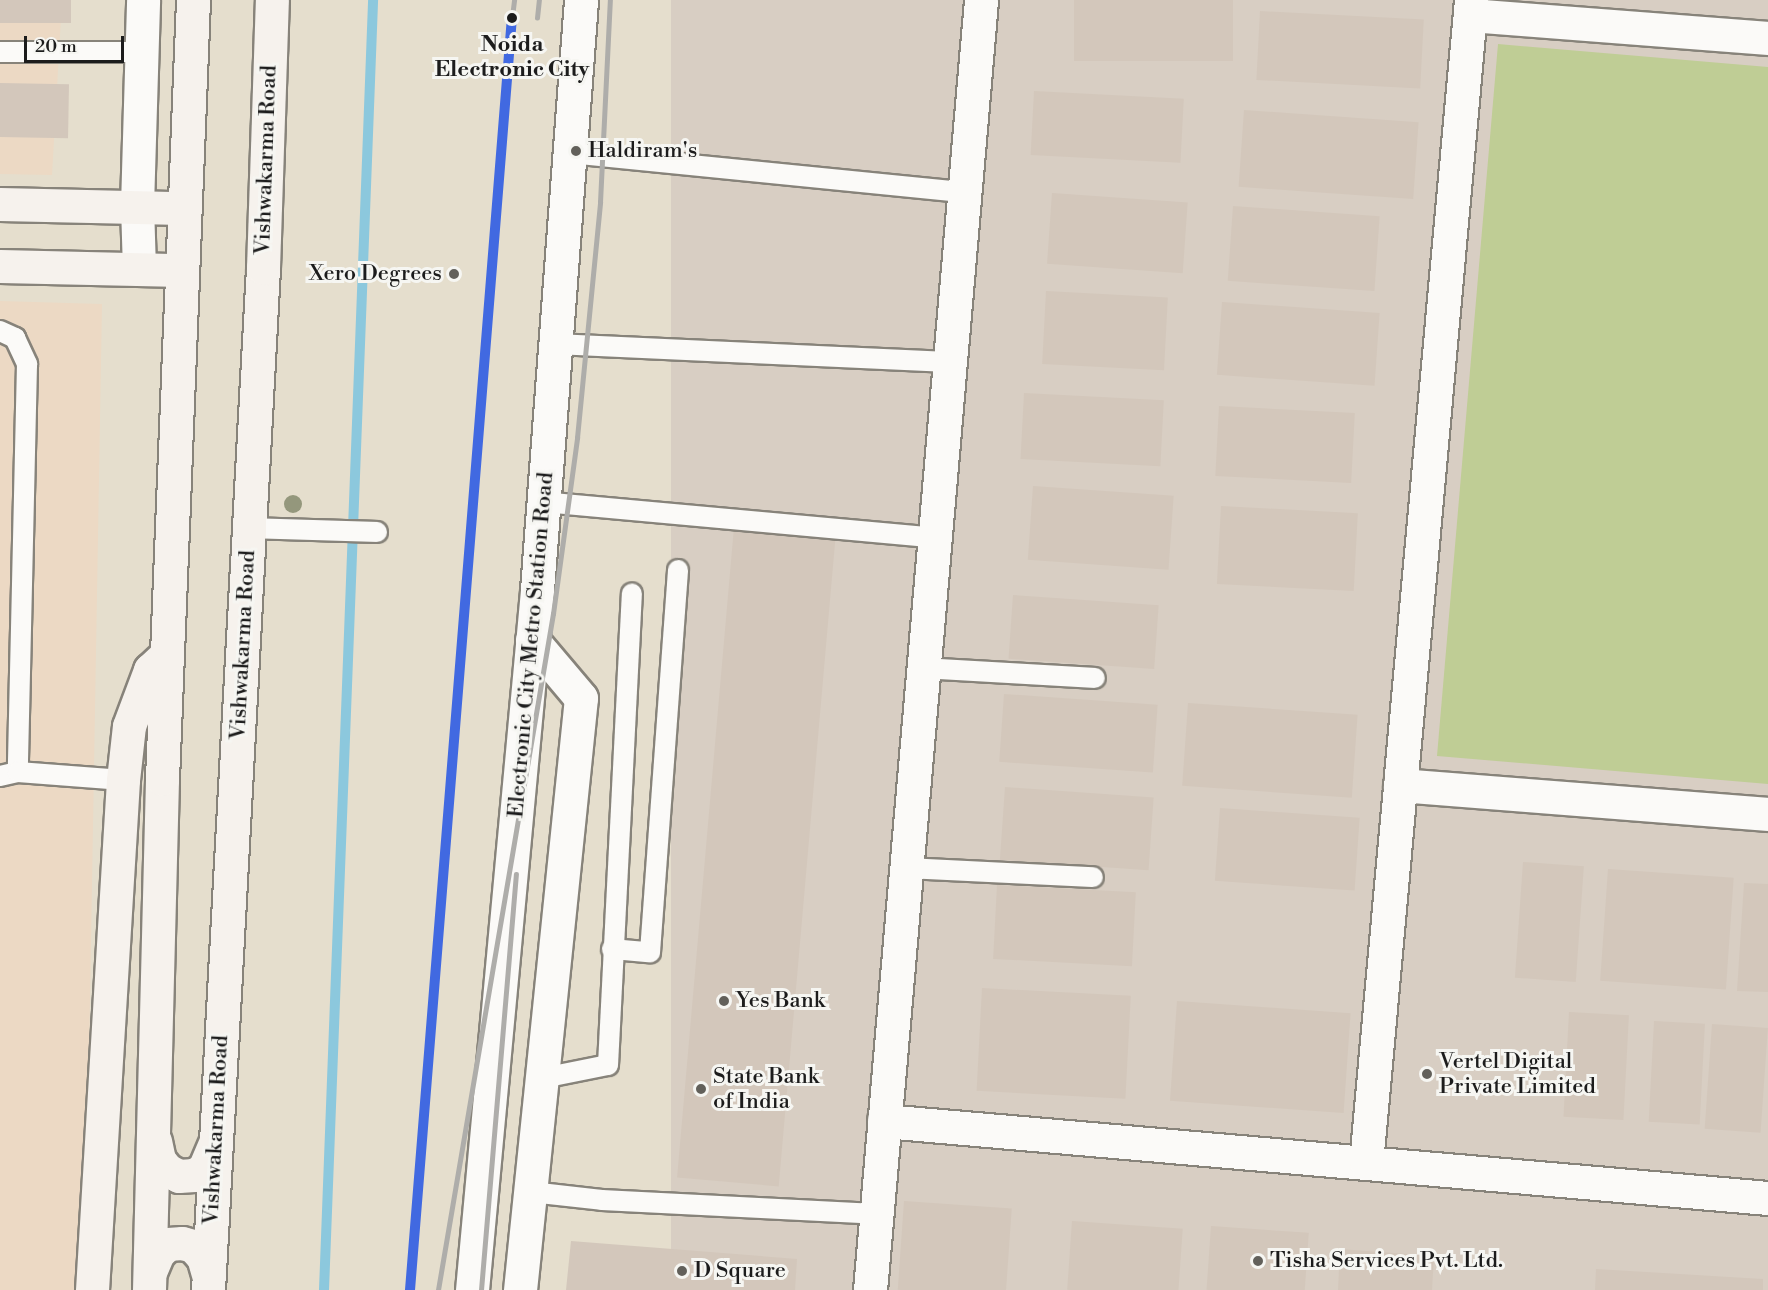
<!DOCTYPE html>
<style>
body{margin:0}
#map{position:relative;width:1768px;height:1290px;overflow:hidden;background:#e5decd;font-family:"Libre Bodoni",serif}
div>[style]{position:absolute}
.built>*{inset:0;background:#ecd9c4}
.industrial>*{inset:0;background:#d8cec3;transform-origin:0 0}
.green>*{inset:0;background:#bfcd95}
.stream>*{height:10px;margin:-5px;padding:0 5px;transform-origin:5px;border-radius:5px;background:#8cc8dd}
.building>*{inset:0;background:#d3c7bb;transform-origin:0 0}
.roads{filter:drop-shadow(2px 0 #87837a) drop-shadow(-2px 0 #87837a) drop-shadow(0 2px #87837a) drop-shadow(0 -2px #87837a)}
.lane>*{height:20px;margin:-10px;padding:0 10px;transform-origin:10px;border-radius:10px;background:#fbfaf8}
.street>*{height:33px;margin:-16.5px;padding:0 16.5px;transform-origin:16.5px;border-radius:16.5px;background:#fbfaf8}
.secondary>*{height:33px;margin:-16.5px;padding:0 16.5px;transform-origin:16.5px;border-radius:16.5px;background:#f6f2ed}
.rail>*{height:4.5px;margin:-2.25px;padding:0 2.25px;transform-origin:2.25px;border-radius:2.25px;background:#aeadaa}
.metro-1>*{height:10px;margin:-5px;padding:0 5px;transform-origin:5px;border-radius:5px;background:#4169e1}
.trees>*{width:18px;height:18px;margin:-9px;border-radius:50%;background:#94977c}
.dots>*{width:16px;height:16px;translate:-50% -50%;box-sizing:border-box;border:3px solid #f6f6f2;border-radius:50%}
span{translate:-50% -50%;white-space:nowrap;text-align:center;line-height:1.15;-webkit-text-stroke:6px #f6f6f2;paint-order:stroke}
.stop-label{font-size:22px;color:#1c1c1c;font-weight:700}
.poi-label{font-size:22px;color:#1c1c1c}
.left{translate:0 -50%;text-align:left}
.right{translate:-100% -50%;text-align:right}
.street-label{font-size:22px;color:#1c1c1c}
.scale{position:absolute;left:24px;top:36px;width:100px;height:27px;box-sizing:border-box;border:3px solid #1c1c1c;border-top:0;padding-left:8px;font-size:18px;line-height:21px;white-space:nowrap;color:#1c1c1c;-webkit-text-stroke:4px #f6f6f2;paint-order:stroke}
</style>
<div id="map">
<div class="built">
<i style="clip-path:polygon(0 0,62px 0,52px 175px,0 174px)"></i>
<i style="clip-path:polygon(0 301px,102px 304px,85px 1290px,0 1290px)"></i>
</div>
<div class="industrial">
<i style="left:671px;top:0;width:1097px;height:1295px"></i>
</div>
<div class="green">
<i style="clip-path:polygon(1498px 44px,1768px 67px,1768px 784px,1437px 756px)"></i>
</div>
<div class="stream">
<i style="left:324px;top:1290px;width:1291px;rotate:-87.82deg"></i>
</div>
<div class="building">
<i style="left:0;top:0;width:71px;height:23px"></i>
<i style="left:1074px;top:0;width:159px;height:61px"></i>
<i style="left:1260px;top:11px;width:164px;height:69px;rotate:3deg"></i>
<i style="left:0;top:83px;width:69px;height:54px;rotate:1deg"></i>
<i style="left:1034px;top:91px;width:150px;height:64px;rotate:3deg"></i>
<i style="left:1244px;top:110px;width:175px;height:77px;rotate:4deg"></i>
<i style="left:1052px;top:193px;width:136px;height:71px;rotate:4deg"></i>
<i style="left:1233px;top:206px;width:147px;height:75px;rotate:4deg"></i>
<i style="left:1046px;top:291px;width:122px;height:73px;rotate:3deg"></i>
<i style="left:1222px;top:302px;width:158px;height:73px;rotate:4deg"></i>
<i style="left:1024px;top:393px;width:140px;height:66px;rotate:3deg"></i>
<i style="left:1219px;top:406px;width:136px;height:70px;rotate:3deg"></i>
<i style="left:1033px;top:486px;width:141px;height:74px;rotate:4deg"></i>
<i style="left:1221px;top:506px;width:137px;height:78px;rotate:3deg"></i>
<i style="left:734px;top:527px;width:102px;height:653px;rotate:5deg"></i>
<i style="left:1013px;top:595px;width:146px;height:64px;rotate:4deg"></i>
<i style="left:1004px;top:694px;width:154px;height:68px;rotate:4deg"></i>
<i style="left:1188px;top:703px;width:170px;height:83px;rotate:4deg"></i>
<i style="left:1005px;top:787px;width:149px;height:73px;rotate:4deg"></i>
<i style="left:1220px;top:808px;width:140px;height:73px;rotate:4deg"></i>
<i style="left:1523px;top:862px;width:61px;height:116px;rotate:4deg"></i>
<i style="left:1608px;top:869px;width:126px;height:112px;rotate:4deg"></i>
<i style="clip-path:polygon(1744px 883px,1768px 884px,1768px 992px,1737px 991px)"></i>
<i style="left:997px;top:885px;width:139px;height:74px;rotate:3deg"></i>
<i style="left:982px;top:988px;width:149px;height:103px;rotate:3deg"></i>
<i style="left:1177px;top:1001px;width:174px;height:100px;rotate:4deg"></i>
<i style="left:1569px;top:1012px;width:60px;height:105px;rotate:3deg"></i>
<i style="left:1654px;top:1021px;width:51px;height:101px;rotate:3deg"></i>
<i style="left:1712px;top:1024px;width:56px;height:105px;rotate:4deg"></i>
<i style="left:904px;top:1201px;width:108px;height:89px;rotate:4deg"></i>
<i style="left:1072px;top:1221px;width:111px;height:69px;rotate:4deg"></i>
<i style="left:1211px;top:1226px;width:98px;height:64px;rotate:4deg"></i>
<i style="clip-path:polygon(571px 1241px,797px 1259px,795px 1290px,566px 1290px)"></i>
<i style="clip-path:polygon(1340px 1249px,1434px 1256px,1432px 1290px,1338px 1290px)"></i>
<i style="clip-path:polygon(1596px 1269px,1763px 1279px,1763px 1290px,1595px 1290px)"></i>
</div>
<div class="roads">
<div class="lane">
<i style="left:0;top:52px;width:141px"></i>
<i style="left:570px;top:153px;width:396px;rotate:5.7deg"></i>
<i style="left:0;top:331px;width:17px;rotate:25deg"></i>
<i style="left:15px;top:338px;width:29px;rotate:65deg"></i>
<i style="left:27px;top:364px;width:408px;rotate:91.3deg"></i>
<i style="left:554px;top:344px;width:396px;rotate:2.6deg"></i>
<i style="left:543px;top:502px;width:394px;rotate:5.2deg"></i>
<i style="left:249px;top:528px;width:128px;rotate:1.8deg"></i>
<i style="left:923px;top:668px;width:172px;rotate:3.3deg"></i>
<i style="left:0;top:776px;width:18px;rotate:-13deg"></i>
<i style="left:18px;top:772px;width:105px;rotate:4.4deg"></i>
<i style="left:906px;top:868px;width:187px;rotate:2.8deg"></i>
<i style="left:612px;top:949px;width:38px;rotate:5deg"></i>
<i style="left:650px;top:952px;width:383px;rotate:-85.8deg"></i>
<i style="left:543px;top:1078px;width:66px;rotate:-11.3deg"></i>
<i style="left:608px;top:1065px;width:472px;rotate:-87.1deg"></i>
<i style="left:531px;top:1192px;width:71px;rotate:6.4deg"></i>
<i style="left:602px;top:1200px;width:274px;rotate:2.9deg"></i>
</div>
<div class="street">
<i style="left:1470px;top:15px;width:299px;rotate:4.4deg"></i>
<i style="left:139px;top:269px;width:63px;rotate:-91.8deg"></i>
<i style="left:137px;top:206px;width:206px;rotate:-88.3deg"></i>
<i style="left:1400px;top:785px;width:369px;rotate:4.5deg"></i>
<i style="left:884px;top:1121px;width:887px;rotate:4.98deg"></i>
<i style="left:1366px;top:1163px;width:1168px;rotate:-84.84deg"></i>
<i style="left:472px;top:1290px;width:703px;rotate:-84.69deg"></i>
<i style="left:537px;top:590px;width:592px;rotate:-85.73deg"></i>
<i style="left:520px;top:1290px;width:595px;rotate:-84.12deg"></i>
<i style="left:581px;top:698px;width:76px;rotate:-130.2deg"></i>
<i style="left:870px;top:1290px;width:1295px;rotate:-85.08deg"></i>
</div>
<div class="secondary">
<i style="left:0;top:204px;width:182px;rotate:1.3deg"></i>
<i style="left:0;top:266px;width:182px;rotate:1.3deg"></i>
<i style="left:155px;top:1141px;width:19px;rotate:78deg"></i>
<i style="left:159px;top:1160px;width:13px;rotate:51deg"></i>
<i style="left:167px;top:1170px;width:13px;rotate:27deg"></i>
<i style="left:179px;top:1176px;width:15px;rotate:-4deg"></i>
<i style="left:194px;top:1175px;width:12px;rotate:-31deg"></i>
<i style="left:204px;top:1169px;width:28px;rotate:-67deg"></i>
<i style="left:150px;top:1272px;width:21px;rotate:-67deg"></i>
<i style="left:158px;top:1253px;width:13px;rotate:-42deg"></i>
<i style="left:168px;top:1244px;width:14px;rotate:-4deg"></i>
<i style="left:182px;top:1243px;width:11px;rotate:15deg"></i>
<i style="left:193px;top:1246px;width:15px;rotate:48deg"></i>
<i style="left:203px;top:1257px;width:19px;rotate:74deg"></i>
<i style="left:92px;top:1290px;width:511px;rotate:-86.52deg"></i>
<i style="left:123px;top:780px;width:54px;rotate:-83.7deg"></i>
<i style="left:129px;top:726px;width:60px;rotate:-69.4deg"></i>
<i style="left:150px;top:670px;width:22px;rotate:-43deg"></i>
<i style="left:149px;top:1290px;width:511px;rotate:-88.54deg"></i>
<i style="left:162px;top:779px;width:780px;rotate:-87.72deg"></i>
<i style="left:208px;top:1290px;width:1023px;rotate:-86.92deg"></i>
<i style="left:263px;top:268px;width:268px;rotate:-88.1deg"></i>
</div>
</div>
<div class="rail">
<i style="left:512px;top:17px;width:17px;rotate:-83deg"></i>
<i style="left:537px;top:18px;width:18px;rotate:-84deg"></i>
<i style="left:438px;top:1290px;width:686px;rotate:-80.35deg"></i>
<i style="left:553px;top:614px;width:178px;rotate:-82.2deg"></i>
<i style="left:577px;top:438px;width:237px;rotate:-84.4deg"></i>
<i style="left:600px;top:202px;width:202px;rotate:-87.2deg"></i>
<i style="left:481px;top:1290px;width:417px;rotate:-85.2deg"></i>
</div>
<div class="metro-1">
<i style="left:410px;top:1290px;width:1277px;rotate:-85.42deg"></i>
</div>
<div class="trees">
<i style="left:293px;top:504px"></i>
</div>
<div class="dots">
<i style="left:512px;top:18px;background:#1c1c1c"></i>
<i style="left:576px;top:151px;background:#62605a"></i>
<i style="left:454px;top:274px;background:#62605a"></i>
<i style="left:724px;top:1001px;background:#62605a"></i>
<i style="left:1427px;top:1074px;background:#62605a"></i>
<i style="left:701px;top:1089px;background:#62605a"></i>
<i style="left:1258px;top:1261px;background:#62605a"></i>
<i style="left:682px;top:1271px;background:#62605a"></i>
</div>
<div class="stop-label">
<span style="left:512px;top:57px">Noida<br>Electronic City</span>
</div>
<div class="poi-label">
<span class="left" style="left:588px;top:151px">Haldiram's</span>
<span class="right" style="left:442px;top:274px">Xero Degrees</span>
<span class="left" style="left:736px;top:1001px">Yes Bank</span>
<span class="left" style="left:1439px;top:1074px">Vertel Digital<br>Private Limited</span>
<span class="left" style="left:713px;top:1089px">State Bank<br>of India</span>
<span class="left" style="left:1270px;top:1261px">Tisha Services Pvt. Ltd.</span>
<span class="left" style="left:694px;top:1271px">D Square</span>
</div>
<div class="street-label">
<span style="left:266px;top:160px;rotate:-88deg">Vishwakarma Road</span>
<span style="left:243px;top:645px;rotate:-87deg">Vishwakarma Road</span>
<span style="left:531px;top:645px;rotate:-85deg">Electronic City Metro Station Road</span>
<span style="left:216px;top:1130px;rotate:-87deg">Vishwakarma Road</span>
</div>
<div class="scale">20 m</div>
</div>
